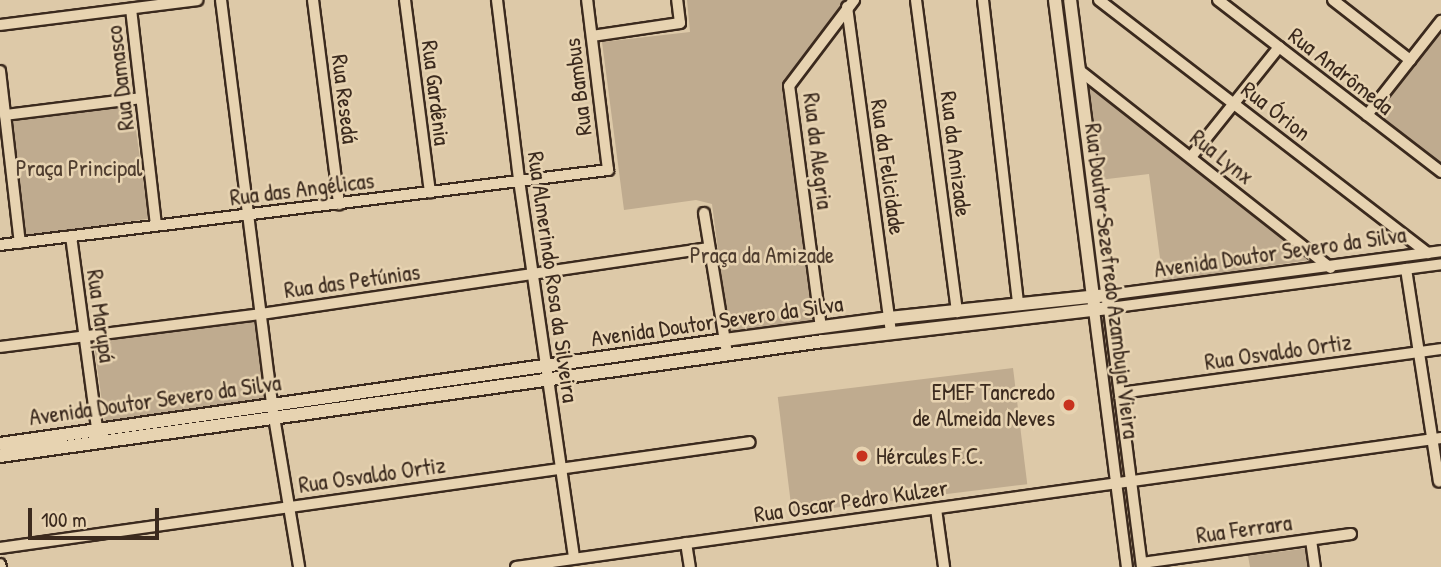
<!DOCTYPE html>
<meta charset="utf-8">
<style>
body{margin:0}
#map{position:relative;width:1441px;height:567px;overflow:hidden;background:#ddc9a8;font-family:"Patrick Hand",sans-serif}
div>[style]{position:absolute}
.green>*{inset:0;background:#bfab8f;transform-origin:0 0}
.roads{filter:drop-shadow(2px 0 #3b2a1e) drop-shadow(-2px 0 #3b2a1e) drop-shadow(0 2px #3b2a1e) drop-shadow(0 -2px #3b2a1e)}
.minor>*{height:10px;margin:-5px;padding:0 5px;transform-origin:5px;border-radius:5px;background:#e7d3b1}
.major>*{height:12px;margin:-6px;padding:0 6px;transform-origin:6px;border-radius:6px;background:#e7d3b1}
.dots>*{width:19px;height:19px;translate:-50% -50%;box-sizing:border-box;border:4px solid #e7d3b1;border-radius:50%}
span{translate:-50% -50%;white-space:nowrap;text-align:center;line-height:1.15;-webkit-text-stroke:5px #e7d3b1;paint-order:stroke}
.street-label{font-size:23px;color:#3b2a1e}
.park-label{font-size:23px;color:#4f3d2f}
.poi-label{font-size:23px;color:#3b2a1e}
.right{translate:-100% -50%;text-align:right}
.left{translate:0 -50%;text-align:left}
.scale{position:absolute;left:28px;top:508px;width:131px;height:32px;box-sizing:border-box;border:4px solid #3b2a1e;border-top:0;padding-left:9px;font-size:21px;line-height:24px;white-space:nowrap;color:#3b2a1e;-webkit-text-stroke:5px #e7d3b1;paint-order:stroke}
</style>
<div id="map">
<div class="green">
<i style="clip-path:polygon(687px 0,846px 0,784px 81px,815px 324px,729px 334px,712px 204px,696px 200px,624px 210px,602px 42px,690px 32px)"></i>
<i style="clip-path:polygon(1441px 28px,1441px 166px,1375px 113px)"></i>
<i style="clip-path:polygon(1085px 78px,1317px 259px,1163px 281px,1149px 174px,1099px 180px)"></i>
<i style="left:132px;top:102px;width:118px;height:123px;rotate:82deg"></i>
<i style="left:257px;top:319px;width:81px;height:165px;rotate:82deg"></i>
<i style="left:1013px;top:368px;width:117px;height:237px;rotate:83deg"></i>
<i style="clip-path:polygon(1309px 548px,1311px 567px,1250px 567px,1248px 556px)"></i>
</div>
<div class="roads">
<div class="minor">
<i style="left:221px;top:0;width:420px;rotate:82.8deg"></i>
<i style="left:274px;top:417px;width:152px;rotate:80.5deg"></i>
<i style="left:313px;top:0;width:206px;rotate:82.7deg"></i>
<i style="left:405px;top:0;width:194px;rotate:82.6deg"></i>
<i style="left:497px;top:0;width:181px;rotate:83deg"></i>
<i style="left:519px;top:180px;width:382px;rotate:81.7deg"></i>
<i style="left:916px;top:0;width:315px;rotate:82.5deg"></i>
<i style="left:983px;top:0;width:306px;rotate:83.4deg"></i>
<i style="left:1099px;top:0;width:415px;rotate:37.6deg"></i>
<i style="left:1218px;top:0;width:282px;rotate:37.6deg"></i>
<i style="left:1333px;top:0;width:98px;rotate:37.9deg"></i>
<i style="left:847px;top:7px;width:329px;rotate:82.3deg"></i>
<i style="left:131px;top:9px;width:217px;rotate:83.4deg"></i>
<i style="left:0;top:25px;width:199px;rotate:-7.2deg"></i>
<i style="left:592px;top:36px;width:89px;rotate:-8.4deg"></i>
<i style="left:680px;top:23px;width:23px;rotate:-97deg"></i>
<i style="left:1079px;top:70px;width:320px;rotate:38.2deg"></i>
<i style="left:0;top:71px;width:173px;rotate:83.4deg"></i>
<i style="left:5px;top:115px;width:137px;rotate:-7.1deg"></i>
<i style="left:1367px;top:115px;width:120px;rotate:-51.8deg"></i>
<i style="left:1191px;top:157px;width:141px;rotate:-51.3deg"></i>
<i style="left:704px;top:213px;width:143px;rotate:80.7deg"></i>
<i style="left:71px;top:236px;width:203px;rotate:82.3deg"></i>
<i style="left:0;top:245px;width:613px;rotate:-7.03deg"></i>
<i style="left:608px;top:170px;width:171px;rotate:-97deg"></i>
<i style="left:1406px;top:269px;width:215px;rotate:81.2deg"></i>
<i style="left:1108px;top:295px;width:336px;rotate:-7.5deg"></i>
<i style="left:1094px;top:310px;width:259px;rotate:82.7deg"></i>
<i style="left:821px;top:328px;width:244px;rotate:-97.5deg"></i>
<i style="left:789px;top:86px;width:108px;rotate:-52.9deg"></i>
<i style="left:0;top:347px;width:263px;rotate:-7.2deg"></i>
<i style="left:261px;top:314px;width:453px;rotate:-8.4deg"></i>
<i style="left:1120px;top:393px;width:324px;rotate:-7.8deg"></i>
<i style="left:936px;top:509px;width:59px;rotate:82.1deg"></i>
<i style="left:1311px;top:540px;width:27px;rotate:82deg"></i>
<i style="left:686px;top:543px;width:24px;rotate:81deg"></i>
<i style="left:0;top:548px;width:757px;rotate:-8.04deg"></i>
<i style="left:1142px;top:563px;width:211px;rotate:-7.9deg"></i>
<i style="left:0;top:564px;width:3px;rotate:72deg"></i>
<i style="left:516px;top:567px;width:934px;rotate:-7.94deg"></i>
<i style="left:1142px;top:567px;width:261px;rotate:-97.3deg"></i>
<i style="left:1109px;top:308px;width:335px;rotate:-7.5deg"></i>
</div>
<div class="major">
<i style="left:1055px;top:0;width:307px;rotate:82.7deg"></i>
<i style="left:0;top:444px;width:732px;rotate:-8.16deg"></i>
<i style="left:725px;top:340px;width:165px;rotate:-7.6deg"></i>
<i style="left:889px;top:318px;width:220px;rotate:-6deg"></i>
<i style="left:0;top:456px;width:832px;rotate:-7.95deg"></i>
<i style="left:824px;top:341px;width:287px;rotate:-6.6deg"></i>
<i style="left:1109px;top:308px;width:310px;rotate:-97.2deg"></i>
</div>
</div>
<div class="dots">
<i style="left:1069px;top:405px;background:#c8321e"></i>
<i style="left:862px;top:456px;background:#c8321e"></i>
</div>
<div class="street-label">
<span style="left:1341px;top:71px;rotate:38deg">Rua Andrômeda</span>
<span style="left:120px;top:78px;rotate:-97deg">Rua Damasco</span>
<span style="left:578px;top:87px;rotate:-97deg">Rua Bambus</span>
<span style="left:436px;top:93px;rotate:83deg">Rua Gardênia</span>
<span style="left:345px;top:99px;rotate:83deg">Rua Resedá</span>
<span style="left:1276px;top:111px;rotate:38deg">Rua Órion</span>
<span style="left:818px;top:151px;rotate:83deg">Rua da Alegria</span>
<span style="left:956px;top:154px;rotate:83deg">Rua da Amizade</span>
<span style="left:1222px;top:157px;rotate:38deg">Rua Lynx</span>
<span style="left:888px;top:167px;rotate:82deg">Rua da Felicidade</span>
<span style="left:302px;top:189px;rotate:-7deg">Rua das Angélicas</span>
<span style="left:1280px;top:252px;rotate:-8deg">Avenida Doutor Severo da Silva</span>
<span style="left:553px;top:277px;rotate:82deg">Rua Almerindo Rosa da Silveira</span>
<span style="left:352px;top:281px;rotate:-8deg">Rua das Petúnias</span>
<span style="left:1112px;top:281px;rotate:83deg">Rua Doutor Sezefredo Azambuja Vieira</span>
<span style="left:101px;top:316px;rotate:82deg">Rua Marupá</span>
<span style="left:717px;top:321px;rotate:-8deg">Avenida Doutor Severo da Silva</span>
<span style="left:1278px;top:352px;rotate:-8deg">Rua Osvaldo Ortiz</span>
<span style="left:155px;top:400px;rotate:-8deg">Avenida Doutor Severo da Silva</span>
<span style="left:372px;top:475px;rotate:-8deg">Rua Osvaldo Ortiz</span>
<span style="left:851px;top:501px;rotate:-8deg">Rua Oscar Pedro Kulzer</span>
<span style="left:1244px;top:529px;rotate:-8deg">Rua Ferrara</span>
</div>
<div class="park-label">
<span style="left:79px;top:168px">Praça Principal</span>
<span style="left:762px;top:255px">Praça da Amizade</span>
</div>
<div class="poi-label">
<span class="right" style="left:1055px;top:405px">EMEF Tancredo<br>de Almeida Neves</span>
<span class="left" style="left:876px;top:456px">Hércules F.C.</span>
</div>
<div class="scale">100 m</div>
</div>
